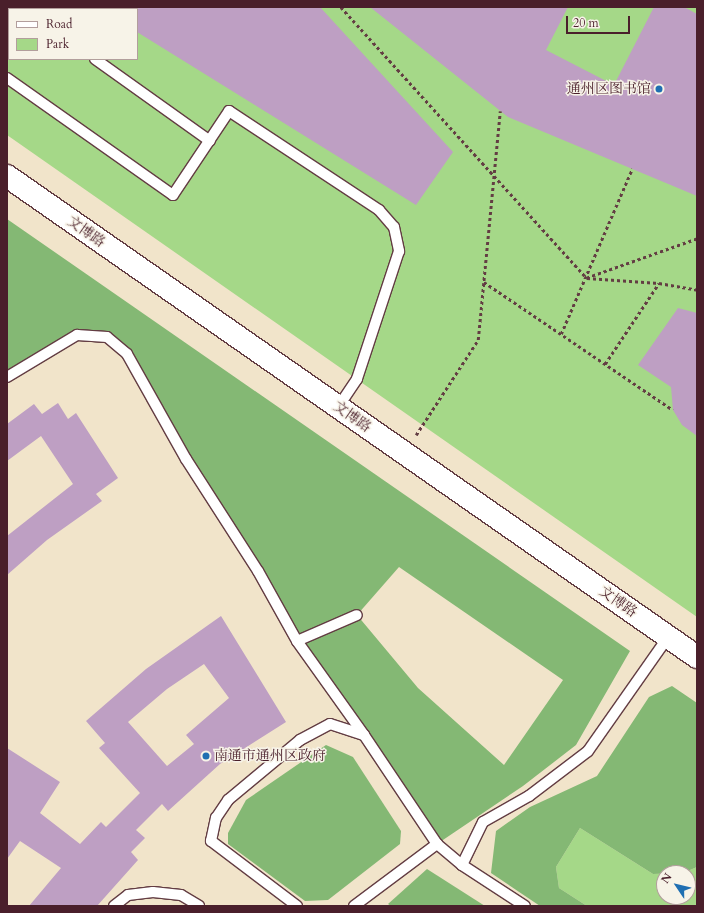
<!DOCTYPE html>
<meta charset="utf-8">
<style>
body{margin:0}
#map{position:relative;width:704px;height:913px;overflow:hidden;background:#f1e4ca;font-family:Cardo,"Noto Serif SC",serif}
div>[style]{position:absolute}
.green>*{inset:0;background:#a5d888}
.forest>*{inset:0;background:#84b874}
.building>*{inset:0;background:#be9fc3}
.path>*{height:2.5px;margin-top:-1.25px;transform-origin:0;background:repeating-linear-gradient(90deg,#633d43 0 3px,transparent 0 6px)}
.roads{filter:drop-shadow(1px 0 #633d43) drop-shadow(-1px 0 #633d43) drop-shadow(0 1px #633d43) drop-shadow(0 -1px #633d43)}
.service>*{height:10px;margin:-5px;padding:0 5px;transform-origin:5px;border-radius:5px;background:#fff}
.tertiary>*{height:22px;margin:-11px;padding:0 11px;transform-origin:11px;border-radius:11px;background:#fff}
.dots>*{width:11px;height:11px;translate:-50% -50%;box-sizing:border-box;border:2px solid #f7f3e8;border-radius:50%}
span{translate:-50% -50%;white-space:nowrap;text-align:center;line-height:1.15;-webkit-text-stroke:3px #f7f3e8;paint-order:stroke}
.poi-label{font-size:14px;color:#4a1f2b}
.right{translate:-100% -50%;text-align:right}
.left{translate:0 -50%;text-align:left}
.street-label{font-size:14px;color:#4a1f2b}
.frame{position:absolute;inset:0;border:8px solid #4a1f2b;pointer-events:none}
.legend{position:absolute;left:8px;top:8px;width:130px;height:52px;box-sizing:border-box;background:#f7f3e8;border:1px solid #b29e9c;margin:0;padding:5px 7px;list-style:none;font-size:12px;color:#4a1f2b}
.legend li{display:flex;align-items:center;gap:8px;height:20px}
.legend b{width:20px;border:1px solid #b29e9c}
.north{position:absolute;left:656px;top:865px;width:40px;height:40px;box-sizing:border-box;background:#f7f3e8;border:1px solid #b29e9c;border-radius:50%;rotate:305deg;font-size:11px;font-weight:700;line-height:16px;text-align:center;color:#4a1f2b}
.north::after{content:'';display:block;margin:auto;width:14px;height:18px;background:#1f6fb2;clip-path:polygon(50% 0,100% 100%,50% 72%,0 100%)}
.scale{position:absolute;left:566px;top:16px;width:64px;height:18px;box-sizing:border-box;border:2px solid #4a1f2b;border-top:0;padding-left:5px;font-size:12px;line-height:14px;white-space:nowrap;color:#4a1f2b;-webkit-text-stroke:3px #f7f3e8;paint-order:stroke}
</style>
<div id="map">
<div class="green">
<i style="clip-path:polygon(evenodd,7px 7px,697px 7px,697px 617px,7px 135px,7px 7px,9px 9px,137px 9px,137px 59px,9px 59px,9px 9px)"></i>
<i style="clip-path:polygon(580px 828px,653px 874px,664px 874px,664px 897px,688px 897px,688px 873px,683px 873px,697px 867px,697px 906px,587px 906px,559px 888px,556px 867px)"></i>
</div>
<div class="forest">
<i style="clip-path:polygon(evenodd,7px 219px,630px 651px,576px 745px,523px 786px,437px 844px,297px 641px,127px 354px,107px 337px,77px 335px,7px 377px,7px 219px,399px 567px,563px 680px,504px 765px,418px 688px,357px 615px,399px 567px)"></i>
<i style="clip-path:polygon(672px 686px,697px 703px,697px 867px,683px 873px,653px 874px,580px 828px,556px 867px,559px 888px,587px 906px,540px 906px,491px 873px,496px 831px,530px 807px,597px 776px,649px 697px)"></i>
<i style="clip-path:polygon(326px 745px,353px 757px,401px 831px,400px 844px,328px 900px,305px 901px,228px 844px,228px 833px,246px 800px)"></i>
<i style="clip-path:polygon(427px 869px,485px 906px,391px 906px,388px 904px)"></i>
</div>
<div class="building">
<i style="clip-path:polygon(137px 7px,320px 7px,453px 152px,416px 205px,137px 32px)"></i>
<i style="clip-path:polygon(370px 7px,568px 7px,546px 50px,614px 85px,654px 7px,684px 7px,697px 14px,697px 196px,508px 117px)"></i>
<i style="clip-path:polygon(678px 308px,697px 313px,697px 436px,682px 425px,673px 410px,671px 387px,638px 365px)"></i>
<i style="clip-path:polygon(58px 403px,68px 419px,76px 413px,118px 478px,96px 494px,102px 501px,47px 540px,7px 575px,7px 536px,73px 484px,41px 436px,7px 461px,7px 424px,34px 404px,42px 414px)"></i>
<i style="clip-path:polygon(evenodd,221px 616px,286px 722px,220px 764px,168px 811px,162px 804px,136px 830px,145px 838px,131px 852px,138px 860px,97px 906px,29px 906px,61px 868px,20px 841px,7px 859px,7px 748px,60px 782px,40px 813px,80px 844px,101px 822px,106px 827px,140px 793px,99px 748px,105px 743px,86px 721px,146px 669px,221px 616px,204px 664px,229px 698px,186px 735px,194px 744px,167px 766px,128px 722px,167px 689px,204px 664px)"></i>
</div>
<div class="path">
<i style="left:341px;top:7px;width:366px;rotate:47.8deg"></i>
<i style="left:697px;top:239px;width:117px;rotate:160.5deg"></i>
<i style="left:587px;top:278px;width:72px;rotate:4deg"></i>
<i style="left:659px;top:283px;width:39px;rotate:10deg"></i>
<i style="left:484px;top:282px;width:228px;rotate:34.1deg"></i>
<i style="left:561px;top:334px;width:180px;rotate:-66.7deg"></i>
<i style="left:605px;top:364px;width:97px;rotate:-56.3deg"></i>
<i style="left:416px;top:435px;width:113px;rotate:-56.9deg"></i>
<i style="left:478px;top:340px;width:230px;rotate:-84.5deg"></i>
</div>
<div class="roads">
<div class="service">
<i style="left:21px;top:7px;width:4px;rotate:34deg"></i>
<i style="left:95px;top:59px;width:141px;rotate:35.5deg"></i>
<i style="left:7px;top:78px;width:203px;rotate:35.2deg"></i>
<i style="left:173px;top:195px;width:101px;rotate:-56.3deg"></i>
<i style="left:229px;top:111px;width:180px;rotate:33.4deg"></i>
<i style="left:379px;top:210px;width:23px;rotate:49deg"></i>
<i style="left:394px;top:227px;width:25px;rotate:78deg"></i>
<i style="left:399px;top:251px;width:135px;rotate:108.2deg"></i>
<i style="left:357px;top:379px;width:34px;rotate:124deg"></i>
<i style="left:7px;top:377px;width:82px;rotate:-31deg"></i>
<i style="left:77px;top:335px;width:30px;rotate:4deg"></i>
<i style="left:107px;top:337px;width:26px;rotate:40deg"></i>
<i style="left:127px;top:354px;width:120px;rotate:60.7deg"></i>
<i style="left:186px;top:459px;width:133px;rotate:57.3deg"></i>
<i style="left:258px;top:571px;width:80px;rotate:60.9deg"></i>
<i style="left:297px;top:641px;width:115px;rotate:54.5deg"></i>
<i style="left:297px;top:641px;width:65px;rotate:-23.4deg"></i>
<i style="left:462px;top:865px;width:48px;rotate:-64deg"></i>
<i style="left:483px;top:822px;width:53px;rotate:-29.5deg"></i>
<i style="left:529px;top:796px;width:74px;rotate:-37.3deg"></i>
<i style="left:588px;top:751px;width:139px;rotate:-54.9deg"></i>
<i style="left:114px;top:906px;width:18px;rotate:-38deg"></i>
<i style="left:128px;top:895px;width:25px;rotate:-7deg"></i>
<i style="left:153px;top:892px;width:28px;rotate:6deg"></i>
<i style="left:181px;top:895px;width:21px;rotate:31deg"></i>
<i style="left:297px;top:906px;width:108px;rotate:-142.9deg"></i>
<i style="left:211px;top:841px;width:24px;rotate:-78deg"></i>
<i style="left:216px;top:818px;width:22px;rotate:-56deg"></i>
<i style="left:228px;top:800px;width:94px;rotate:-39.8deg"></i>
<i style="left:300px;top:740px;width:34px;rotate:-28deg"></i>
<i style="left:330px;top:724px;width:36px;rotate:18deg"></i>
<i style="left:364px;top:735px;width:131px;rotate:56.2deg"></i>
<i style="left:354px;top:906px;width:104px;rotate:-36.8deg"></i>
<i style="left:437px;top:844px;width:33px;rotate:40deg"></i>
<i style="left:462px;top:865px;width:75px;rotate:33.1deg"></i>
</div>
<div class="tertiary">
<i style="left:7px;top:176px;width:841px;rotate:34.88deg"></i>
</div>
</div>
<div class="dots">
<i style="left:659px;top:89px;background:#1f6fb2"></i>
<i style="left:206px;top:756px;background:#1f6fb2"></i>
</div>
<div class="poi-label">
<span class="right" style="left:651px;top:89px">通州区图书馆</span>
<span class="left" style="left:214px;top:756px">南通市通州区政府</span>
</div>
<div class="street-label">
<span style="left:86px;top:232px;rotate:35deg">文博路</span>
<span style="left:352px;top:417px;rotate:35deg">文博路</span>
<span style="left:618px;top:602px;rotate:35deg">文博路</span>
</div>
<div class="frame"></div>
<ul class="legend">
<li><b style="height:5px;background:#fff"></b>Road</li>
<li><b style="height:11px;background:#a5d888"></b>Park</li>
</ul>
<div class="north">N</div>
<div class="scale">20 m</div>
</div>
